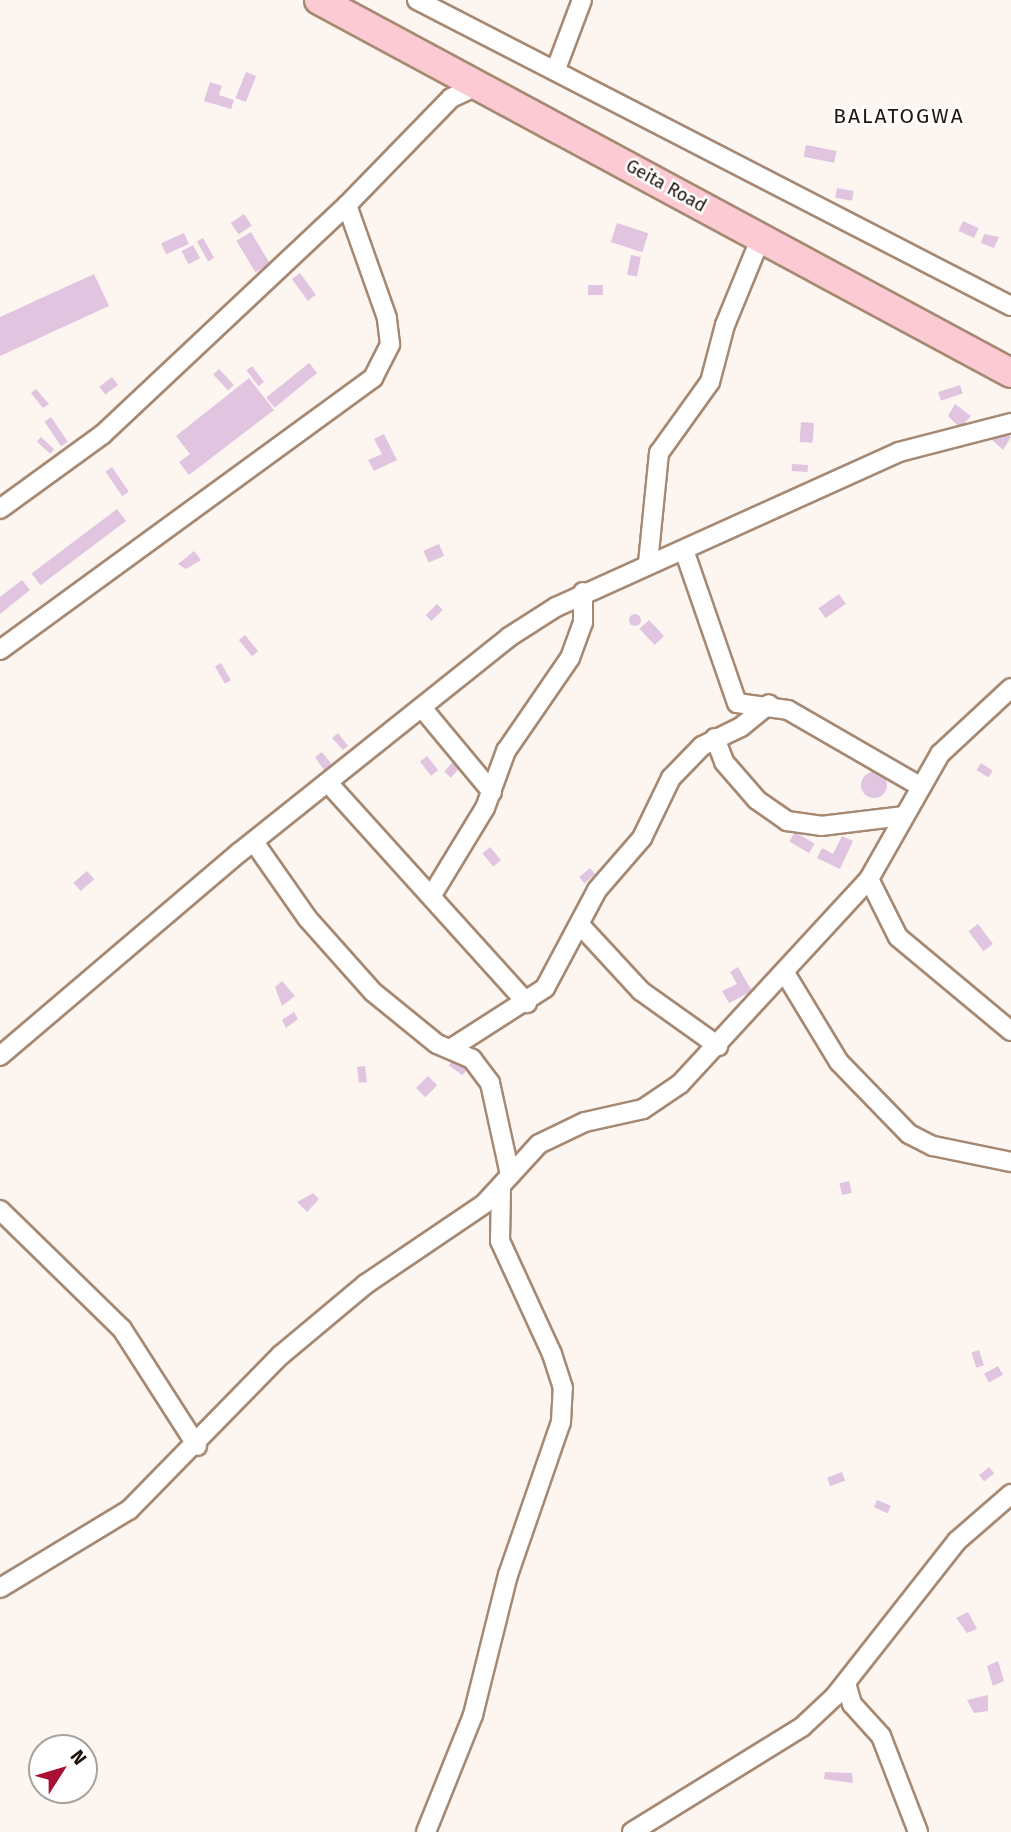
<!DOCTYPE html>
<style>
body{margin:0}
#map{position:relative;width:1011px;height:1832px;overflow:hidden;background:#fcf5f0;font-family:"Fira Sans",sans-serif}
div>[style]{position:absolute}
.building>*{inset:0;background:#e1c5e0;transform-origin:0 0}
.round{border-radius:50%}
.roads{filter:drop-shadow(2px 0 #a68973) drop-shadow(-2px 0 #a68973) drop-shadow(0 2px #a68973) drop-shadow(0 -2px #a68973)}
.minor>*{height:18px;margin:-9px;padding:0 9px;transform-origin:9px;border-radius:9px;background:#fff}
.trunk>*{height:28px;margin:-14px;padding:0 14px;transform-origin:14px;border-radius:14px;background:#fbcad2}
span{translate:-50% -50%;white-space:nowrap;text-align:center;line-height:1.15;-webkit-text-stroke:5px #fff;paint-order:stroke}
.street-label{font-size:18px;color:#21160d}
.quarter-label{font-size:21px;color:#21160d;letter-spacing:2px}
.north{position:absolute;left:28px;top:1734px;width:70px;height:70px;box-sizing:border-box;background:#fff;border:2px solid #a6a29e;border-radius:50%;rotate:53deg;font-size:19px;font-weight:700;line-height:28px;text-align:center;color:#21160d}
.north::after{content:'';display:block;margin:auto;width:24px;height:32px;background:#a91134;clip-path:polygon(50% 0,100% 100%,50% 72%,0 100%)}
</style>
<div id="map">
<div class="building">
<i style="left:246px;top:72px;width:11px;height:28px;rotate:22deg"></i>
<i style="clip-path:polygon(210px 82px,222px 86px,219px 95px,234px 100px,231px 109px,204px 101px)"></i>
<i style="left:806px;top:145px;width:31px;height:12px;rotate:11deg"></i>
<i style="left:837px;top:188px;width:17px;height:10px;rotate:10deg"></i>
<i style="left:244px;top:214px;width:14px;height:16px;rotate:56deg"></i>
<i style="left:963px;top:221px;width:17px;height:11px;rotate:24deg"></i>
<i style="left:617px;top:223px;width:33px;height:20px;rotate:18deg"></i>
<i style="left:251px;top:232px;width:37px;height:17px;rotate:59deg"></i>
<i style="left:184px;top:233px;width:12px;height:25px;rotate:66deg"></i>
<i style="clip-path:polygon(984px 234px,999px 237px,994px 248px,981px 243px)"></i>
<i style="left:203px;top:238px;width:23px;height:7px;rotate:61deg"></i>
<i style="left:193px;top:245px;width:15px;height:13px;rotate:62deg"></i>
<i style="left:631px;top:255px;width:10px;height:20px;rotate:11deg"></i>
<i style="left:300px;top:273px;width:27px;height:10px;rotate:54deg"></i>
<i style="clip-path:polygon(94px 274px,109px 306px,0 356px,0 317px)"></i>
<i style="left:588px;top:285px;width:15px;height:10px"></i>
<i style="left:309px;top:363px;width:13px;height:55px;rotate:51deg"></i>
<i style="left:252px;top:366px;width:20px;height:7px;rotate:53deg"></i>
<i style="left:219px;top:369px;width:22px;height:8px;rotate:47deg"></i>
<i style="left:112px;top:377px;width:10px;height:16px;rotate:53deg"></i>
<i style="clip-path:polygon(249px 378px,274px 410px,189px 475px,179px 462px,190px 454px,176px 436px)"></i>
<i style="left:960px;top:385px;width:9px;height:23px;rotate:72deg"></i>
<i style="clip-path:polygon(36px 389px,49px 404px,43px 408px,31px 393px)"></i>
<i style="clip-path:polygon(955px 404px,971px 416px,960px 428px,948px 416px)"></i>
<i style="left:51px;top:417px;width:30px;height:8px;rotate:56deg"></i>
<i style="left:801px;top:422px;width:13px;height:20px;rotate:4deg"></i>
<i style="clip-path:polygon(997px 426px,1011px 437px,1003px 450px,990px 438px)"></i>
<i style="clip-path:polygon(384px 434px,397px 460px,374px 471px,368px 460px,382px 454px,374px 439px)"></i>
<i style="left:41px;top:437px;width:18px;height:6px;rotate:43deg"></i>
<i style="left:792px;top:464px;width:16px;height:7px;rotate:4deg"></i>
<i style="left:112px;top:467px;width:30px;height:8px;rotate:56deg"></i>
<i style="left:117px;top:509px;width:15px;height:107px;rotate:53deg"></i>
<i style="left:439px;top:544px;width:13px;height:17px;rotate:67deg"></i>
<i style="clip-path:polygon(194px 551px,201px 560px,186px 569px,178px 564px)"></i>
<i style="clip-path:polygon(22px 580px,30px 590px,0 614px,0 597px)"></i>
<i style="left:839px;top:594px;width:12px;height:25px;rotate:55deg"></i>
<i style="left:437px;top:604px;width:8px;height:16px;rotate:45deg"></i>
<i class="round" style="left:629px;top:614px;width:12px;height:12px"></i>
<i style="left:649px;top:620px;width:22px;height:13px;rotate:47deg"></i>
<i style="left:245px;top:635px;width:21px;height:8px;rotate:51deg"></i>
<i style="left:221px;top:663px;width:20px;height:7px;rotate:60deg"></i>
<i style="clip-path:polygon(338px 733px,348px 746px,343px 750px,332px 738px)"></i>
<i style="clip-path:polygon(322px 752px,334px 767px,326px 773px,315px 757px)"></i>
<i style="left:427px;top:756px;width:18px;height:9px;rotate:52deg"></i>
<i style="left:458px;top:756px;width:9px;height:21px;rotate:41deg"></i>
<i style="left:981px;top:763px;width:14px;height:8px;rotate:34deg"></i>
<i class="round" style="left:861px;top:772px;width:26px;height:26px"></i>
<i style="left:795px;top:832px;width:23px;height:11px;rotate:31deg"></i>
<i style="clip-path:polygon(842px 836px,853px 841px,840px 869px,817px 858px,822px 848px,833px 854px)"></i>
<i style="left:490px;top:847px;width:17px;height:10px;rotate:50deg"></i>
<i style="left:590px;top:868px;width:8px;height:14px;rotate:50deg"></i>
<i style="left:87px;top:871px;width:11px;height:18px;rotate:49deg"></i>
<i style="left:978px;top:924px;width:25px;height:12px;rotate:53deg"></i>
<i style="clip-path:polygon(738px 967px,752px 991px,729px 1003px,722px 991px,737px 984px,730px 972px)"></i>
<i style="clip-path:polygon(282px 981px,295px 996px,282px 1006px,275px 987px)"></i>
<i style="clip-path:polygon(294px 1012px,298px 1019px,286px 1028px,282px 1020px)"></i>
<i style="left:454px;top:1058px;width:17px;height:9px;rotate:36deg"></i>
<i style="left:365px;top:1066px;width:16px;height:8px;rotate:83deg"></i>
<i style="left:428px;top:1076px;width:13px;height:17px;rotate:45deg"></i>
<i style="left:849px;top:1181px;width:12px;height:10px;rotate:76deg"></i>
<i style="clip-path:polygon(313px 1193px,319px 1199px,307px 1212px,297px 1202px)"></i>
<i style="left:979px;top:1350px;width:16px;height:8px;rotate:72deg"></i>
<i style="left:998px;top:1366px;width:10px;height:16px;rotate:61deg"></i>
<i style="left:989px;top:1467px;width:8px;height:13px;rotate:50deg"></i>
<i style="left:842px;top:1472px;width:9px;height:16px;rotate:69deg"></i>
<i style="left:877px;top:1500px;width:15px;height:8px;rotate:23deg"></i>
<i style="clip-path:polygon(968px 1612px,977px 1629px,967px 1633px,956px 1618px)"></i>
<i style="clip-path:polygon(998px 1661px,1004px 1681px,993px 1686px,987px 1666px)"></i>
<i style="clip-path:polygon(988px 1695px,988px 1711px,974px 1713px,967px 1700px)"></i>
<i style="clip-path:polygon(825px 1772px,852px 1773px,853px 1783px,824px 1779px)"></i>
</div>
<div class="roads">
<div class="minor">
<i style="left:417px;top:0;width:668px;rotate:27.26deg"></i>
<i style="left:556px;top:69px;width:74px;rotate:-69.4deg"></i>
<i style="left:0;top:509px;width:126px;rotate:-36deg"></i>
<i style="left:102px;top:435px;width:336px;rotate:-43.2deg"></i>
<i style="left:347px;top:205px;width:149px;rotate:-45.8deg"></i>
<i style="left:451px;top:98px;width:33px;rotate:-25deg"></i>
<i style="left:684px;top:550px;width:162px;rotate:70.9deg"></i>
<i style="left:737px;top:703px;width:51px;rotate:7.8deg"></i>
<i style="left:788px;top:710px;width:150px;rotate:30deg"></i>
<i style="left:648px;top:563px;width:111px;rotate:-84.3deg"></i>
<i style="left:659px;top:453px;width:87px;rotate:-54.3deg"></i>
<i style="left:710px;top:382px;width:59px;rotate:-75.3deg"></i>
<i style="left:725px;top:325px;width:90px;rotate:-67.7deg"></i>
<i style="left:759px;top:242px;width:8px"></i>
<i style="left:0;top:650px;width:462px;rotate:-36.1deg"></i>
<i style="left:373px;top:378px;width:38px;rotate:-63deg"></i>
<i style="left:390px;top:344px;width:26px;rotate:-97deg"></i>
<i style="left:387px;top:318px;width:120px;rotate:-109.5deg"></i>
<i style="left:423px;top:709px;width:108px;rotate:50.3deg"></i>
<i style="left:715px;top:738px;width:26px;rotate:69deg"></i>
<i style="left:724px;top:762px;width:50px;rotate:49deg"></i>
<i style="left:757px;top:800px;width:37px;rotate:35deg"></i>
<i style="left:787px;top:821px;width:34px;rotate:8deg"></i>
<i style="left:821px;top:826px;width:84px;rotate:-6.9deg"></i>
<i style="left:330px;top:785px;width:294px;rotate:47.9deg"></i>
<i style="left:254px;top:842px;width:94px;rotate:55deg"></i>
<i style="left:308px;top:919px;width:98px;rotate:48.3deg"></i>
<i style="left:373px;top:992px;width:82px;rotate:39.1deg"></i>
<i style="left:437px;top:1044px;width:38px;rotate:23deg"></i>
<i style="left:472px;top:1059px;width:30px;rotate:53deg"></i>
<i style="left:490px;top:1083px;width:94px;rotate:77.7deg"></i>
<i style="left:869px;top:879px;width:65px;rotate:63.4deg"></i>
<i style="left:898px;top:937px;width:147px;rotate:39.8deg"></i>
<i style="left:432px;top:895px;width:102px;rotate:-58.7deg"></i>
<i style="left:485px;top:808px;width:61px;rotate:-69.8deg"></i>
<i style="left:506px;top:751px;width:113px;rotate:-55.5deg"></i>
<i style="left:570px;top:658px;width:37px;rotate:-70deg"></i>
<i style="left:583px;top:623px;width:31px;rotate:-90deg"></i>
<i style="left:581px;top:926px;width:88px;rotate:47.3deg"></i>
<i style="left:641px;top:991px;width:95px;rotate:35.5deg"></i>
<i style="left:785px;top:973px;width:104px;rotate:58.8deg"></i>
<i style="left:839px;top:1062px;width:100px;rotate:45.8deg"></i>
<i style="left:909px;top:1134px;width:27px;rotate:27deg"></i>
<i style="left:933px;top:1146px;width:80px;rotate:11.6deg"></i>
<i style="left:450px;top:1049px;width:113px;rotate:-32.7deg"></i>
<i style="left:545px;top:988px;width:111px;rotate:-62deg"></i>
<i style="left:597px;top:890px;width:69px;rotate:-49.1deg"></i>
<i style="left:642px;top:838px;width:67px;rotate:-64.2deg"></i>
<i style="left:671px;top:778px;width:45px;rotate:-45.9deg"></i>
<i style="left:702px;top:746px;width:43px;rotate:-26deg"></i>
<i style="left:741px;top:727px;width:36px;rotate:-39deg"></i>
<i style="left:0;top:1056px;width:315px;rotate:-40.4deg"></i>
<i style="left:240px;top:852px;width:344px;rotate:-38.6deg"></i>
<i style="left:509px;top:637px;width:56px;rotate:-32.6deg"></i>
<i style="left:556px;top:607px;width:376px;rotate:-24.3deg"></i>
<i style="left:899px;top:452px;width:116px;rotate:-14.5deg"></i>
<i style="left:0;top:1210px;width:170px;rotate:44.3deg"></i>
<i style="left:122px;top:1329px;width:139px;rotate:57.3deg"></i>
<i style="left:0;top:1588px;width:151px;rotate:-31.2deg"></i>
<i style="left:129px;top:1510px;width:217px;rotate:-45.6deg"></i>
<i style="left:281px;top:1355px;width:111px;rotate:-39.9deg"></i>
<i style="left:366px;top:1284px;width:143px;rotate:-34.1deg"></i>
<i style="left:484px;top:1204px;width:81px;rotate:-47.5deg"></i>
<i style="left:539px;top:1144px;width:51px;rotate:-25.6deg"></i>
<i style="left:585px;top:1122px;width:59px;rotate:-12.6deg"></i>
<i style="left:643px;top:1109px;width:45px;rotate:-34deg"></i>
<i style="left:680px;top:1084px;width:279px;rotate:-47.3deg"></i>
<i style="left:869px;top:879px;width:144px;rotate:-60.4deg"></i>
<i style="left:940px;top:754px;width:97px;rotate:-42.9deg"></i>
<i style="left:846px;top:1683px;width:22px;rotate:74deg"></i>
<i style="left:852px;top:1704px;width:43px;rotate:47.8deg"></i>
<i style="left:881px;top:1736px;width:103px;rotate:68.9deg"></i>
<i style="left:426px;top:1832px;width:126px;rotate:-68.1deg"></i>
<i style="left:473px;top:1715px;width:144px;rotate:-76deg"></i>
<i style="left:508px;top:1575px;width:162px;rotate:-70.9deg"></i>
<i style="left:561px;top:1422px;width:34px;rotate:-87deg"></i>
<i style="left:563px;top:1388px;width:36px;rotate:-108deg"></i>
<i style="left:552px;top:1354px;width:124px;rotate:-114.7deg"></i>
<i style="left:500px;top:1241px;width:53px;rotate:-88.9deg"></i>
<i style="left:632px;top:1832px;width:200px;rotate:-31.7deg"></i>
<i style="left:802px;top:1727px;width:45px;rotate:-43.2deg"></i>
<i style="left:835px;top:1696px;width:197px;rotate:-51.8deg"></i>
<i style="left:957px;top:1541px;width:72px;rotate:-41deg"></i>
</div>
<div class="trunk">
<i style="left:319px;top:0;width:786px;rotate:28.33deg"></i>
</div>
</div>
<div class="street-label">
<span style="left:666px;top:186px;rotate:29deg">Geita Road</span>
</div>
<div class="quarter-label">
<span style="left:899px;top:116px">BALATOGWA</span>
</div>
<div class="north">N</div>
</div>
